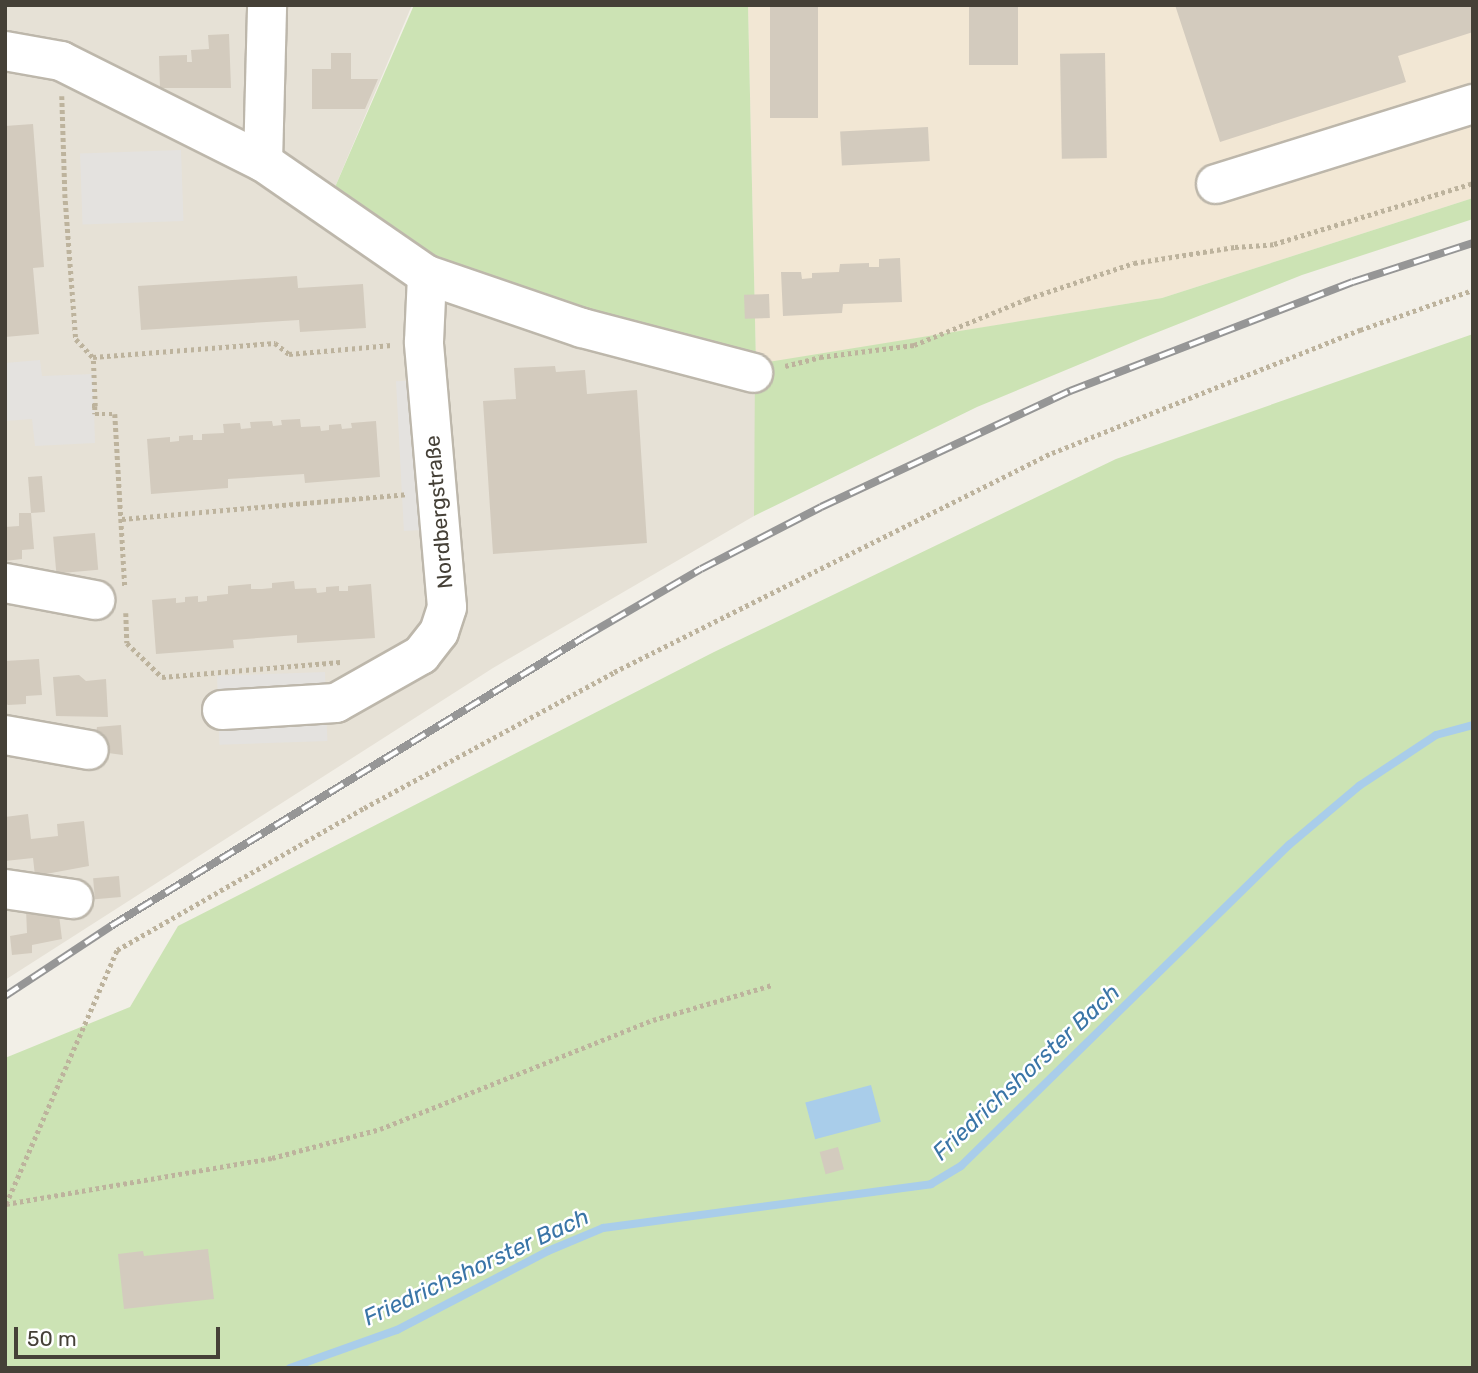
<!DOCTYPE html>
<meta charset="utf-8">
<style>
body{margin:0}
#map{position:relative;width:1478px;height:1373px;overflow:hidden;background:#f2efe7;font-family:Rubik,sans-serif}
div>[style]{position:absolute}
.residential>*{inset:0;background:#e6e1d6}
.commercial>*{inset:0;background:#f2e7d4}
.green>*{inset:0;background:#cce3b4}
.parking>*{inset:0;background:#e4e2df;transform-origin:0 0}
.water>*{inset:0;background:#a9cdea;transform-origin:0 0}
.stream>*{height:8px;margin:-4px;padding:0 4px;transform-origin:4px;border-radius:4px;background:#a9cdea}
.building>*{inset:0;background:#d3cbbe;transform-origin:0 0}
.path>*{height:4.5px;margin-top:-2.25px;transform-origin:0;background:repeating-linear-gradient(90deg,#bdb39d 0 3.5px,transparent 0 7px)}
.roads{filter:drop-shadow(2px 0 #bdb7ab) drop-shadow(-2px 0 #bdb7ab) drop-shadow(0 2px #bdb7ab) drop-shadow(0 -2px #bdb7ab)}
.minor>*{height:38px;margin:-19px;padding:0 19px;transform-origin:19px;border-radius:19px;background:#fff}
.rail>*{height:8px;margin-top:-4px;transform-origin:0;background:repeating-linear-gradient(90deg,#fff 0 16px,#969696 0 32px);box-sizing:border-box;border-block:2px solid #969696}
span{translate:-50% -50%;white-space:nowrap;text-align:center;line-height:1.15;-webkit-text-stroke:5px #fff;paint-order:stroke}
.street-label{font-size:21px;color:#454037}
.water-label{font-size:23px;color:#3a75a7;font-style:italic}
.frame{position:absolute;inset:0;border:7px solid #454037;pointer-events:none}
.scale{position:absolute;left:14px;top:1327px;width:206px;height:32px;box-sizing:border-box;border:4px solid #454037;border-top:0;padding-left:9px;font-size:21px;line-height:24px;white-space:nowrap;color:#454037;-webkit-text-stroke:5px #fff;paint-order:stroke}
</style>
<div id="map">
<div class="residential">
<i style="clip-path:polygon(5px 5px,412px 5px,332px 194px,756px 365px,754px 516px,493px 668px,5px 980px)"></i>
</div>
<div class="commercial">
<i style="clip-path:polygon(748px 5px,1473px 5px,1473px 198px,1162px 298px,756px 365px)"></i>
</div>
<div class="green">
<i style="clip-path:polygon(414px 5px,748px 5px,756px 364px,1162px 298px,1473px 198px,1473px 219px,1302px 275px,1143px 338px,977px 407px,754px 516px,755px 364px,437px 259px,332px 194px)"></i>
<i style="clip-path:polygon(1473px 334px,1473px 1368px,5px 1368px,5px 1058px,130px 1007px,178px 926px,714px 652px,1116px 459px)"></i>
</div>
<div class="parking">
<i style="left:181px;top:150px;width:71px;height:101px;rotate:88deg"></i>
<i style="clip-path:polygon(40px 360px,42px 376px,93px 374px,95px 443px,35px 446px,32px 419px,5px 421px,5px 363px)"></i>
<i style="left:418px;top:380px;width:150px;height:22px;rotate:87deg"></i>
<i style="left:325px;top:672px;width:69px;height:108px;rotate:88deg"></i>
</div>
<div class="water">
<i style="left:871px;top:1085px;width:38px;height:68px;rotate:75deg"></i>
</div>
<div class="stream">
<i style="left:290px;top:1368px;width:114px;rotate:-19.6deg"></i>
<i style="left:397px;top:1330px;width:170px;rotate:-27.6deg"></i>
<i style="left:548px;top:1251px;width:60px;rotate:-22.7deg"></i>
<i style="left:603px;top:1228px;width:331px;rotate:-7.6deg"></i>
<i style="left:931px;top:1184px;width:35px;rotate:-31deg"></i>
<i style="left:961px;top:1166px;width:459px;rotate:-44.4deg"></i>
<i style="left:1289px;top:845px;width:92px;rotate:-40.1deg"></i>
<i style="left:1359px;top:786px;width:92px;rotate:-33.5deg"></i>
<i style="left:1436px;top:735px;width:38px;rotate:-15deg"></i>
</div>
<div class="building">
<i style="left:770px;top:5px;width:48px;height:113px"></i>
<i style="left:969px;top:5px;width:49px;height:60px"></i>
<i style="clip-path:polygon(1175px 5px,1473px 5px,1473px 32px,1398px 56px,1406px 82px,1220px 142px)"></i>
<i style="clip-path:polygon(229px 34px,231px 88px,160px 88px,159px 56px,187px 55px,187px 62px,192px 62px,191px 50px,209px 49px,208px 35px)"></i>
<i style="clip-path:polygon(331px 53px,351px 53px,351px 79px,378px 79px,365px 109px,312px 109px,312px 69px,331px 69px)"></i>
<i style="left:1105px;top:53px;width:105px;height:45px;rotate:89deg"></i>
<i style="clip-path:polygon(33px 124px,44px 267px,33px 268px,39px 334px,5px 337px,5px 126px)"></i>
<i style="left:928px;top:127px;width:34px;height:88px;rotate:87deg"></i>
<i style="clip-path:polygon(900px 258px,902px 302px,843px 304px,842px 313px,783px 316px,781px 272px,801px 272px,802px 279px,812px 278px,812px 273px,839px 272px,840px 264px,869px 263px,869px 267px,879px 267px,879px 259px)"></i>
<i style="clip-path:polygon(297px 276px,298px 288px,363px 284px,366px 328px,300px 332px,299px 320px,141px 330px,138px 286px)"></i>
<i style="left:769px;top:294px;width:24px;height:25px;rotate:88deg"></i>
<i style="clip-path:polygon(555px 366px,556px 372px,585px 370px,587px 394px,637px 390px,647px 543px,493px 554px,483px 401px,516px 399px,514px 368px)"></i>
<i style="clip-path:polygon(300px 419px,301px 427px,320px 426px,321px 431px,329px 430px,329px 425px,341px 424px,342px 429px,352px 428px,351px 423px,376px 421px,380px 477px,305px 483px,304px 474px,228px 479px,228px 488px,151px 494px,147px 439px,170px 437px,170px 442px,179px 441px,179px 436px,193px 435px,193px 440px,202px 440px,202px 434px,224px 433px,223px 424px,240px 423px,241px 429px,251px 428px,250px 422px,272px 421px,273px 426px,282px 425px,281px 420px)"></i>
<i style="clip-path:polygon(42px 476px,45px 512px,31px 513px,34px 549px,22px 550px,22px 559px,5px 561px,5px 527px,19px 526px,19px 513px,31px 513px,28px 477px)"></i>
<i style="left:95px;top:533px;width:37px;height:42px;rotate:85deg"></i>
<i style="clip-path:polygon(294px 581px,295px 589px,316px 588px,317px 593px,326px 592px,326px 587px,339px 586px,339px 591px,348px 591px,348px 586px,371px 584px,375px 638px,297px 643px,297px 635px,233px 640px,234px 648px,156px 654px,152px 600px,176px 598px,176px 603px,185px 602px,185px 597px,198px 596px,198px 602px,207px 601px,207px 596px,228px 594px,228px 586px,251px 584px,251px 589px,262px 589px,272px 588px,272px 583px)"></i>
<i style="clip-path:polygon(39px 659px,42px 695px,26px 696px,26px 704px,8px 705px,5px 703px,5px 661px)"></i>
<i style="clip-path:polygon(79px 675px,86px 681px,106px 679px,108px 717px,56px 716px,53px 677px)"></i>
<i style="clip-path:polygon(121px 725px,123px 755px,93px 751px,97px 727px)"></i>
<i style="clip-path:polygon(28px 814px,31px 839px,58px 836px,57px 824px,84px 821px,89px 866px,35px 876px,33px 858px,5px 861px,5px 817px)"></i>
<i style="left:119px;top:876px;width:21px;height:26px;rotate:85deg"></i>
<i style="clip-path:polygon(58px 907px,62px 939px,32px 945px,32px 953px,12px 955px,10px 936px,27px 933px,26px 909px)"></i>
<i style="left:838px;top:1147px;width:23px;height:19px;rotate:75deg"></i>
<i style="clip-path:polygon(208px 1249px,214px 1299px,124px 1309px,118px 1254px,143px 1251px,144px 1256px)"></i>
</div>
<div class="path">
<i style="left:62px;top:96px;width:98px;rotate:88.2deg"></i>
<i style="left:65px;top:194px;width:145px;rotate:85.7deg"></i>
<i style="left:76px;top:339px;width:25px;rotate:47deg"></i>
<i style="left:785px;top:366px;width:36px;rotate:-14deg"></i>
<i style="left:820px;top:357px;width:95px;rotate:-7.3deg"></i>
<i style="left:914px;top:345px;width:122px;rotate:-22.2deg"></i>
<i style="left:1027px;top:299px;width:113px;rotate:-18.6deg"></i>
<i style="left:1134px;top:263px;width:102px;rotate:-9deg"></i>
<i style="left:1235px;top:247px;width:39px;rotate:-4deg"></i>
<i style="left:1274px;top:244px;width:208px;rotate:-17deg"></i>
<i style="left:92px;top:406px;width:3px"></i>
<i style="left:95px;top:406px;width:49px;rotate:-92.3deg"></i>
<i style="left:93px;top:357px;width:183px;rotate:-4.4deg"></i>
<i style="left:275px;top:343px;width:18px;rotate:38deg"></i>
<i style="left:289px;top:354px;width:103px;rotate:-5deg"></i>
<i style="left:95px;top:406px;width:8px;rotate:90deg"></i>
<i style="left:95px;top:414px;width:20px"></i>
<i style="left:115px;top:414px;width:172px;rotate:86.7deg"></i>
<i style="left:122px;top:519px;width:285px;rotate:-5deg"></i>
<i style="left:126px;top:613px;width:30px;rotate:88deg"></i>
<i style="left:127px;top:643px;width:49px;rotate:44.2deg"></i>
<i style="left:162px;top:677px;width:179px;rotate:-4.8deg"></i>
<i style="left:6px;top:1204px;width:277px;rotate:-66.4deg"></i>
<i style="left:117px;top:950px;width:285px;rotate:-29.9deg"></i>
<i style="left:364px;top:808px;width:285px;rotate:-28.5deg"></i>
<i style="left:614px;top:672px;width:490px;rotate:-26.6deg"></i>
<i style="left:1052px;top:453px;width:332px;rotate:-21.8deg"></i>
<i style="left:1360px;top:330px;width:120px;rotate:-19.5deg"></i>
<i style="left:6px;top:1204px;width:270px;rotate:-9.8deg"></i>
<i style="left:272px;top:1158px;width:112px;rotate:-15deg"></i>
<i style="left:380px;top:1129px;width:294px;rotate:-21.8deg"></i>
<i style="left:653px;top:1020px;width:124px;rotate:-16.4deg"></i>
</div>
<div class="roads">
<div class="minor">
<i style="left:5px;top:51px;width:57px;rotate:10.1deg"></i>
<i style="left:61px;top:61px;width:226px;rotate:26.6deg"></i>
<i style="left:263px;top:162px;width:199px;rotate:34.6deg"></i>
<i style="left:427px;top:275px;width:164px;rotate:18.9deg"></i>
<i style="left:582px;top:328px;width:177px;rotate:14.7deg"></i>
<i style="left:263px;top:162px;width:157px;rotate:-88.5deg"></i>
<i style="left:1216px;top:184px;width:269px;rotate:-17.3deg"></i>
<i style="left:5px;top:583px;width:92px;rotate:10.7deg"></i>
<i style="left:222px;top:710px;width:114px;rotate:-3.5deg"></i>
<i style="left:336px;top:703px;width:98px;rotate:-29.5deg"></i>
<i style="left:421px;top:655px;width:29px;rotate:-52deg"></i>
<i style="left:439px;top:632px;width:26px;rotate:-72deg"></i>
<i style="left:447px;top:607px;width:266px;rotate:-95deg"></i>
<i style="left:424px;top:342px;width:67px;rotate:-87.4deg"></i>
<i style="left:5px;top:735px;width:85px;rotate:10.1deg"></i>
<i style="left:5px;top:889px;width:69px;rotate:8.4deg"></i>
</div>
</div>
<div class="rail">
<i style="left:5px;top:996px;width:127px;rotate:-33.4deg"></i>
<i style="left:111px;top:926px;width:554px;rotate:-31.42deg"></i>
<i style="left:584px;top:637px;width:135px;rotate:-30.2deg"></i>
<i style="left:701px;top:569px;width:135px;rotate:-27.3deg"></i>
<i style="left:821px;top:507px;width:275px;rotate:-25deg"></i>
<i style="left:1070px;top:391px;width:303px;rotate:-21.1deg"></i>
<i style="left:1353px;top:282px;width:126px;rotate:-18deg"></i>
</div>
<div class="street-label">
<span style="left:439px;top:512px;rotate:-95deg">Nordbergstraße</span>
</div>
<div class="water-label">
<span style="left:1026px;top:1072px;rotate:-43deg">Friedrichshorster Bach</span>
<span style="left:476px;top:1267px;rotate:-25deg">Friedrichshorster Bach</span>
</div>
<div class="frame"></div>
<div class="scale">50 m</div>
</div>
